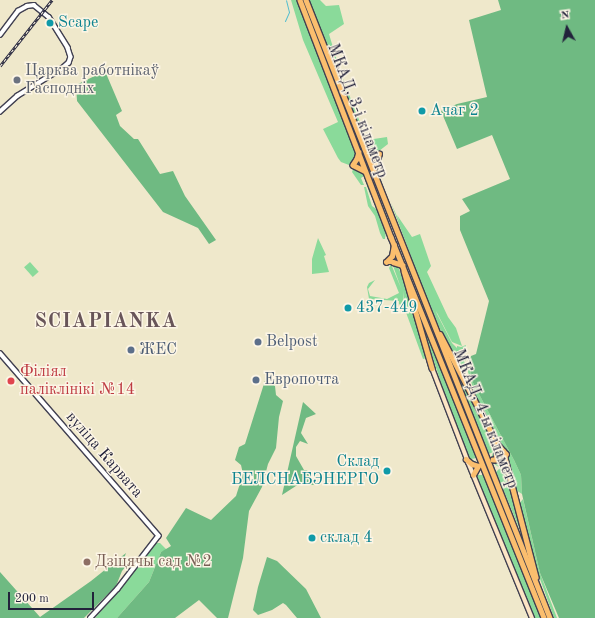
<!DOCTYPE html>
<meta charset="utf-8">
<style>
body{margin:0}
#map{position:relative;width:595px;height:618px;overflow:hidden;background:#efe8cb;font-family:"Old Standard TT",serif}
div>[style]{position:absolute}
.green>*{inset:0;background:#8ada9a;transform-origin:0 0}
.forest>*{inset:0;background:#6fba82}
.stream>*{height:1px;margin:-0.5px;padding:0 0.5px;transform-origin:0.5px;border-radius:0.5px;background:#52bdce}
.roads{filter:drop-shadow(1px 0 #414051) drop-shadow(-1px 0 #414051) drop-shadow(0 1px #414051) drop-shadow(0 -1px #414051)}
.tertiary>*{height:3.5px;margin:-1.75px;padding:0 1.75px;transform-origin:1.75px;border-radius:1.75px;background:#fff}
.secondary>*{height:4px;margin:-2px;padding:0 2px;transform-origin:2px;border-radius:2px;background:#fde5c5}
.trunk>*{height:4.5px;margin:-2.25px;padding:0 2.25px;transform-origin:2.25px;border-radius:2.25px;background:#fbbe6e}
.rail>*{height:2.5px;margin-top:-1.25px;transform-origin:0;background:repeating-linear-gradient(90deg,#fcf5e5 0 3px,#22223b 0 6px);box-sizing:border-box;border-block:1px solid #22223b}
.dots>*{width:11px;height:11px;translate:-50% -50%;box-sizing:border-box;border:2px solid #fcf5e5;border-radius:50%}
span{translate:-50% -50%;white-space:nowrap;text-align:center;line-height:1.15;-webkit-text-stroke:3px #fcf5e5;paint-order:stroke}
.culture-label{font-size:16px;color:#0d838f}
.left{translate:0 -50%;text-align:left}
.right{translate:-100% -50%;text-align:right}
.worship-label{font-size:16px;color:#5b616d}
.street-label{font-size:16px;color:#22223b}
.service-label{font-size:16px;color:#4e5e75}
.health-label{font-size:16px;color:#be3a42}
.education-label{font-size:16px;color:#785e54}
.district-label{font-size:20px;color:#685559;font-weight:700;letter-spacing:1px}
.north{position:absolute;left:547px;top:8px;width:40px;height:40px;-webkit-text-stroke:3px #fcf5e5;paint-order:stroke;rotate:352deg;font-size:11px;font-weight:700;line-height:16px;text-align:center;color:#22223b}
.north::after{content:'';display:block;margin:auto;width:14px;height:18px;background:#22223b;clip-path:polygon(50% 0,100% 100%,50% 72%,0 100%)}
.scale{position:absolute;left:8px;top:592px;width:86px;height:18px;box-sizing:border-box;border:2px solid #22223b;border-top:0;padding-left:5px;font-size:12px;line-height:14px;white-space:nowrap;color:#22223b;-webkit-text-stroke:3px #fcf5e5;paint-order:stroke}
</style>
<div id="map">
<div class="green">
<i style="clip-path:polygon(291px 0,298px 0,340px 111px,356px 156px,349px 165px,341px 162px,338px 158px,323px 129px,338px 122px,303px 40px)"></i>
<i style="clip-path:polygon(309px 0,320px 0,326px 6px,339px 5px,344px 24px,329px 34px,341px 74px,367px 140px,387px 137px,388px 144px,379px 151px,373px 152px,365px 142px)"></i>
<i style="clip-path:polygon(354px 167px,363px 171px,369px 184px,370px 195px,364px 176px,361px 178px,364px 185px,361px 185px,352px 172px)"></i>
<i style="clip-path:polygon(364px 187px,366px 187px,372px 206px,379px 211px,386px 231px,385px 239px,383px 239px,380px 233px,375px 216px,368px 206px)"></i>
<i style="clip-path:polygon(391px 203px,400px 223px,397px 215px,412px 237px,420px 234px,431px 266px,427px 272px,448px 317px,456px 328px,462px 346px,452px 342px,436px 311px,437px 314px,452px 343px,457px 348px,457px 346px,461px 347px,466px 345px,466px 348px,459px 350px,463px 358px,466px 358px,466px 361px,462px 358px,465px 363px,464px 372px,462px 372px,456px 356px,448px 346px,431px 310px)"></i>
<i style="clip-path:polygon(318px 238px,326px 255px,324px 256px,329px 272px,312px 274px,312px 259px)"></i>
<i style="left:30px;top:262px;width:13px;height:8px;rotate:48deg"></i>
<i style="clip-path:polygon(392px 263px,398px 266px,409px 297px,426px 358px,423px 359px,404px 307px,403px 291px,403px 307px,399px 304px,399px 301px,369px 299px,367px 287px,369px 283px,375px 280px,368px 289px,370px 296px,387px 299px,399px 293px,389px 268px,391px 264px,401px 288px)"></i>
<i style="clip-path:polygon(416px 306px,471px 442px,477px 458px,471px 459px,479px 464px,474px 464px,469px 459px,441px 383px)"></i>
<i style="clip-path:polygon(470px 358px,471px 379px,514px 460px,521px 475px,522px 494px,516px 490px,500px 442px,475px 394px,468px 372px)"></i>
<i style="clip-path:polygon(453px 362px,496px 445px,497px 450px,494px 457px,491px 459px,493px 452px,489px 454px,452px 363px)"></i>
<i style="clip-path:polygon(497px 462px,504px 469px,524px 540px,496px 472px,500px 468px,493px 463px)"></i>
<i style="clip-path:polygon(480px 468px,478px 475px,483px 475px,541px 618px,534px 618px,476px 479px,476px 473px)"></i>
<i style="clip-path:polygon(523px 499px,540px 573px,557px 618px,554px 618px,535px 565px,519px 504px)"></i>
<i style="clip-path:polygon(156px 543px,160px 543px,167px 550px,161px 552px,149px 582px,117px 618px,95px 618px,127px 581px)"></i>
</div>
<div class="forest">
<i style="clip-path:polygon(498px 0,595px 0,595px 618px,559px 618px,540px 573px,522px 494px,521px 475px,514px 460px,471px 379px,470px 358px,471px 356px,476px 354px,489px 301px,460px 230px,460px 216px,470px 211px,462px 199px,510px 179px,492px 135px,457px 149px,441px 111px,457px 104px,487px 97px,469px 20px,501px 10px)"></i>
<i style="clip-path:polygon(105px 71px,122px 111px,116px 115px,120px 126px,134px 139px,138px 139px,160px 174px,173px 171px,185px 196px,216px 240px,209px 244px,198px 228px,163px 212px,77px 101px,76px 85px)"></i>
<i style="clip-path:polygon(268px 371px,279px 376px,275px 386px,276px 395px,283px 401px,279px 417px,276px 448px,268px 464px,262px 487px,249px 511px,243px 558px,228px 618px,217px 618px,199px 600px,175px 618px,117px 618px,149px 582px,161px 552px,171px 546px,166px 538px,186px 508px,211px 520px,236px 496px,243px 474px,241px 465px,235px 460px,239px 447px,245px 444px)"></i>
<i style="clip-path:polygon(303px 402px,316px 414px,306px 418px,301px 433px,308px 444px,300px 441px,296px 447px,296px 456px,304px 470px,307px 470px,314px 485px,299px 484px,282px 495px)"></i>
<i style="clip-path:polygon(126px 553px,123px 561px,127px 565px,122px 571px,116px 586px,84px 618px,0 618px,0 572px,40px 617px,91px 581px)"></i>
<i style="clip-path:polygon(267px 557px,277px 561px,306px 589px,321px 618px,297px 618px,286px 605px,283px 603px,272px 610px,258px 615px,253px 610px,258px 587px)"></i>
</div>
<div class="stream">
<i style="left:285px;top:21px;width:10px;rotate:-66deg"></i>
<i style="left:289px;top:12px;width:12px;rotate:-104deg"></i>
</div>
<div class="roads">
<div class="tertiary">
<i style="left:0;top:35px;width:30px;rotate:-53deg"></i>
<i style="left:18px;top:11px;width:10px;rotate:-29deg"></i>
<i style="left:27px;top:6px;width:7px;rotate:-8deg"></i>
<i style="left:34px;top:5px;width:19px;rotate:39deg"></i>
<i style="left:49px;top:17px;width:36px;rotate:58deg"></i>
<i style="left:68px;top:48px;width:9px;rotate:72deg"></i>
<i style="left:71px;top:57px;width:6px;rotate:108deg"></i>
<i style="left:69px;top:63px;width:9px;rotate:139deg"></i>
<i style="left:62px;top:69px;width:52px;rotate:148.5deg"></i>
<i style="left:18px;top:96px;width:24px;rotate:138deg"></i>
<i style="left:0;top:353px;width:242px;rotate:49deg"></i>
<i style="left:159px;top:536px;width:67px;rotate:127.7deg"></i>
<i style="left:118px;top:589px;width:40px;rotate:133deg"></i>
</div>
<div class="secondary">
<i style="left:432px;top:368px;width:101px;rotate:69deg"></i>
<i style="left:468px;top:462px;width:169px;rotate:67.7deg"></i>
</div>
<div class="trunk">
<i style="left:300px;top:0;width:254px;rotate:69deg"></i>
<i style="left:391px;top:237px;width:411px;rotate:68.1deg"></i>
<i style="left:306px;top:0;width:664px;rotate:68.45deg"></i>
<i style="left:365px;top:149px;width:7px;rotate:45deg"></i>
<i style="left:370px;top:154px;width:9px"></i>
<i style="left:359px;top:152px;width:7px;rotate:106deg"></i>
<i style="left:357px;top:159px;width:7px;rotate:124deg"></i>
<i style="left:353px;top:165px;width:13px;rotate:27deg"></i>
<i style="left:373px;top:171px;width:18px;rotate:-71deg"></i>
<i style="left:386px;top:262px;width:8px;rotate:-45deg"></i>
<i style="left:392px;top:256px;width:11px;rotate:-80deg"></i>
<i style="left:386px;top:262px;width:7px"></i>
<i style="left:393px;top:262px;width:10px;rotate:17deg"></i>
<i style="left:404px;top:271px;width:101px;rotate:73.9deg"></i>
<i style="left:440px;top:334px;width:125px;rotate:62.4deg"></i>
<i style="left:498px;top:445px;width:12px;rotate:48deg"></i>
<i style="left:506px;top:454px;width:6px;rotate:108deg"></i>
<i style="left:504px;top:460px;width:11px;rotate:180deg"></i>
<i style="left:505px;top:458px;width:123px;rotate:75.4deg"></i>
<i style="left:466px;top:459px;width:8px;rotate:40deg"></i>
<i style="left:472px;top:464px;width:6px;rotate:18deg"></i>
<i style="left:498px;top:460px;width:4px;rotate:-117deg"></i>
<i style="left:496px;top:456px;width:4px;rotate:-76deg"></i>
<i style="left:497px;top:452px;width:6px;rotate:-9deg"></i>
<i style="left:473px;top:475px;width:10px;rotate:-61deg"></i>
</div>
</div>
<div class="rail">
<i style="left:0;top:66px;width:84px;rotate:-51.8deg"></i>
</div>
<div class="dots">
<i style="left:50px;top:23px;background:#0f9aa8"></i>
<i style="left:17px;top:80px;background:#6b7280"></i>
<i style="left:422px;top:111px;background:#0f9aa8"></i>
<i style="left:348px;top:308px;background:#0f9aa8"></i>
<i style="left:258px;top:342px;background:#5c6f8a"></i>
<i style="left:131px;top:350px;background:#5c6f8a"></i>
<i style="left:256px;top:380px;background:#5c6f8a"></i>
<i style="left:11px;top:381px;background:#e0444e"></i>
<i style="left:387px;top:471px;background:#0f9aa8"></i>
<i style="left:312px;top:538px;background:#0f9aa8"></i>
<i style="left:87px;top:562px;background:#8d6e63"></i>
</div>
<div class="culture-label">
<span class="left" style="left:58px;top:23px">Scape</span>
<span class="left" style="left:430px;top:111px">Ачаг 2</span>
<span class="left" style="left:356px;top:308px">437-449</span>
<span class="right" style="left:379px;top:471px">Склад<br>БЕЛСНАБЭНЕРГО</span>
<span class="left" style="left:320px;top:538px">склад 4</span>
</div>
<div class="worship-label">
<span class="left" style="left:25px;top:80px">Царква работнікаў<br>Гасподніх</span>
</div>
<div class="street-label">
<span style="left:357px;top:111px;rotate:69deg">МКАД, 3-і кіламетр</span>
<span style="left:485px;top:419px;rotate:68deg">МКАД, 4-ы кіламетр</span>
<span style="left:104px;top:455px;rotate:49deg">вуліца Карвата</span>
</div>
<div class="service-label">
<span class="left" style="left:266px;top:342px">Belpost</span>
<span class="left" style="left:139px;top:350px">ЖЕС</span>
<span class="left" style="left:264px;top:380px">Европочта</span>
</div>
<div class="health-label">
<span class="left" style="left:20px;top:381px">Філіял<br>паліклінікі №14</span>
</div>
<div class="education-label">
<span class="left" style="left:95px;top:562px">Дзіцячы сад №2</span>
</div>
<div class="district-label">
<span style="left:106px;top:322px">SCIAPIANKA</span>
</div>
<div class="north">N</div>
<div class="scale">200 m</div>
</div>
